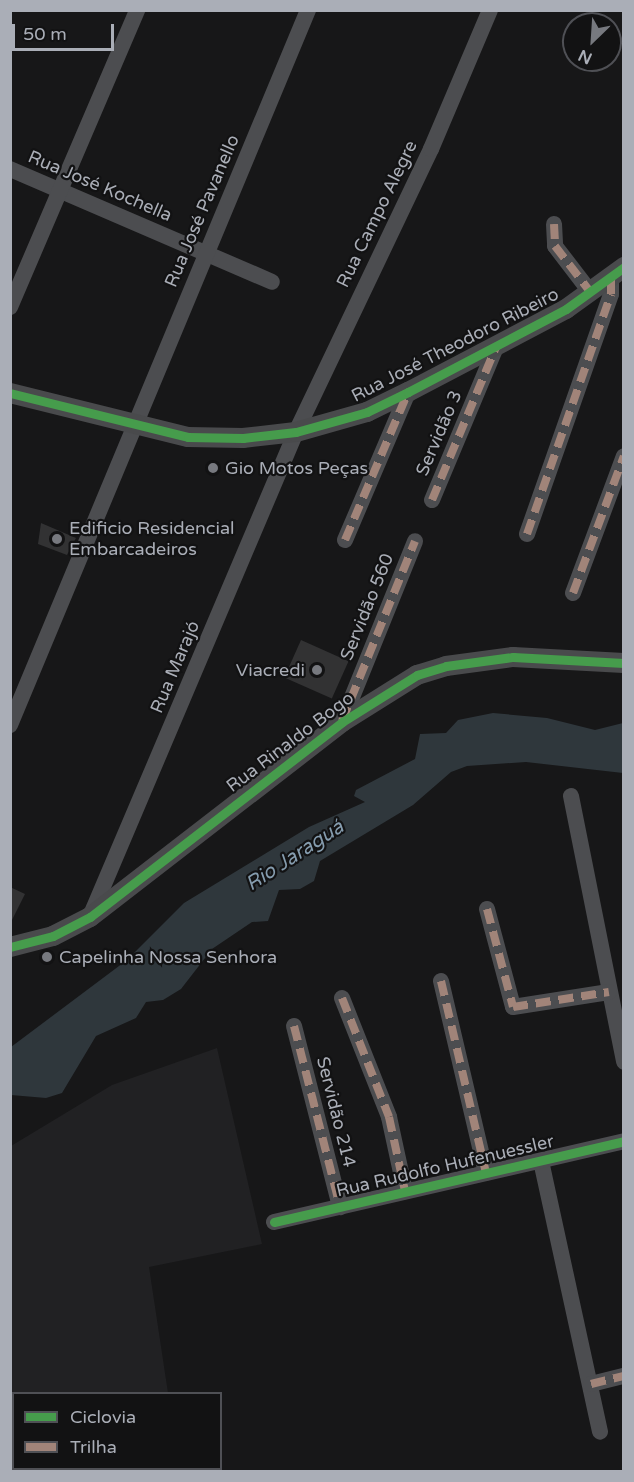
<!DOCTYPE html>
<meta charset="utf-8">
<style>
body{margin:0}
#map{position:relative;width:634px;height:1482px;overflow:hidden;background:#171718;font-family:"Varela Round",sans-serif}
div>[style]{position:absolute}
.built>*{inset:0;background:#212123}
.water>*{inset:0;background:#2f373c}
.building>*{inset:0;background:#323233;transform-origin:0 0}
.minor>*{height:16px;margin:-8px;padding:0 8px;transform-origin:8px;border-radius:8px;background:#4c4d50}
.major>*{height:20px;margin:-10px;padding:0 10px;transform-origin:10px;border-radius:10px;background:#494a4c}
.quiet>*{height:8px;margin-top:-4px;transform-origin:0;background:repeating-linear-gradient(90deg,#a18479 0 15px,transparent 0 23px)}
.cycleway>*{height:9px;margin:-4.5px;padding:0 4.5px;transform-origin:4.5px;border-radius:4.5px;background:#469c4c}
.dots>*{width:16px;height:16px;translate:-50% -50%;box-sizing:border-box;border:3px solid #121213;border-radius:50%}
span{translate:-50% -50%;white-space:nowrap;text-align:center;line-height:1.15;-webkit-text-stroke:4.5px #121213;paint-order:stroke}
.street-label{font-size:18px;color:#aaaeb7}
.poi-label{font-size:18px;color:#aaaeb7}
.left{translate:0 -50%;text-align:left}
.right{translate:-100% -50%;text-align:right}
.water-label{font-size:20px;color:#859cae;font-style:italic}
.frame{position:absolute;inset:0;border:12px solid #aaaeb7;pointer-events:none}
.legend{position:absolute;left:12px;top:1392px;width:210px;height:78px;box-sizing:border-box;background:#121213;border:2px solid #4f5055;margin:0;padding:8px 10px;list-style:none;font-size:18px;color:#aaaeb7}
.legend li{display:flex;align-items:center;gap:12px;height:30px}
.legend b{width:30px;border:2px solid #4f5055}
.north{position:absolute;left:562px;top:12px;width:60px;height:60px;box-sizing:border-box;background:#121213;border:2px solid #4f5055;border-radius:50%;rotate:205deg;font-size:16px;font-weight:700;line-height:24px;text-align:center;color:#aaaeb7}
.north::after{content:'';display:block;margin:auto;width:21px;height:27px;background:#77797f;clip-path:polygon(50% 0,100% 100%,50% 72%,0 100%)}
.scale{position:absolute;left:12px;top:24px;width:102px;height:27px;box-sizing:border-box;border:3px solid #aaaeb7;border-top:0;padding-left:8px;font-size:18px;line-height:21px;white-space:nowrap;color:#aaaeb7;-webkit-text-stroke:4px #121213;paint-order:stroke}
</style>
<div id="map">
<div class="built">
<i style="clip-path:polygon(217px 1048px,262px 1244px,149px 1267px,168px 1393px,14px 1394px,14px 1468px,180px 1471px,11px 1471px,11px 1146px,112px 1085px)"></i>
</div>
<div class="water">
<i style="clip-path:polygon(493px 713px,547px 718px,595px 730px,623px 723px,623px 773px,526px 762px,467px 766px,451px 772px,413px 805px,320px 861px,314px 881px,300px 889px,279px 890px,268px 921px,252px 922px,212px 949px,181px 989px,163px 1000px,146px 1002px,136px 1018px,96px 1036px,62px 1093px,46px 1098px,11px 1095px,11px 1047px,127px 960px,184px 903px,309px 827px,365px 802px,354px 796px,356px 790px,415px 759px,420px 734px,446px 733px,458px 720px)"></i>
</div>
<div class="building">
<i style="clip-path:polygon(41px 523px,76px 538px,67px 555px,38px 544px)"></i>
<i style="left:301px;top:640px;width:52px;height:41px;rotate:24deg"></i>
<i style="clip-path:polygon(10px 887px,25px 894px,10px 924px)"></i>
</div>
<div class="minor">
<i style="left:10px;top:169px;width:285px;rotate:23.3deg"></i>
<i style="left:554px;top:224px;width:22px;rotate:87deg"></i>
<i style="left:555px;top:246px;width:59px;rotate:52.5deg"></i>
<i style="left:10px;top:307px;width:323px;rotate:-66.8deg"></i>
<i style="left:432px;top:500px;width:166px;rotate:-67.3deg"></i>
<i style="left:527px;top:534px;width:254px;rotate:-70.7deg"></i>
<i style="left:611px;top:294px;width:16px;rotate:-90deg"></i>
<i style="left:345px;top:540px;width:161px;rotate:-66.9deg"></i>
<i style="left:573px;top:593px;width:146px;rotate:-69.6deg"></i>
<i style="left:342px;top:722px;width:195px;rotate:-68deg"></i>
<i style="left:10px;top:725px;width:775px;rotate:-67.37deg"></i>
<i style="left:571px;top:796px;width:271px;rotate:78.7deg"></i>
<i style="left:487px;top:909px;width:101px;rotate:75.1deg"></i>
<i style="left:513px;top:1007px;width:97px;rotate:-8.9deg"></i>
<i style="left:90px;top:917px;width:527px;rotate:-66.99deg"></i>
<i style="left:296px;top:432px;width:314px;rotate:-64.5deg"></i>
<i style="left:431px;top:149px;width:151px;rotate:-67deg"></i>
<i style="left:441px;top:981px;width:197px;rotate:76.8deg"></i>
<i style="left:342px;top:998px;width:128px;rotate:68.4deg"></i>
<i style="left:389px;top:1117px;width:76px;rotate:77.8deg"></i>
<i style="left:294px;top:1026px;width:187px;rotate:75.7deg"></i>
<i style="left:541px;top:1161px;width:277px;rotate:77.7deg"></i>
<i style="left:274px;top:1222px;width:359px;rotate:-13deg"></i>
<i style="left:591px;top:1384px;width:34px;rotate:-14deg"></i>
</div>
<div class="major">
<i style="left:10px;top:393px;width:183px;rotate:13.9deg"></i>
<i style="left:188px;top:437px;width:55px;rotate:1deg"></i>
<i style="left:243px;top:438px;width:53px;rotate:-6.5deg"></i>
<i style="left:296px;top:432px;width:74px;rotate:-15.7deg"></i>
<i style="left:367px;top:412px;width:46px;rotate:-26deg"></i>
<i style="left:408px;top:392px;width:178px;rotate:-27.7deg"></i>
<i style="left:566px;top:309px;width:72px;rotate:-35.9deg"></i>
<i style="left:10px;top:947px;width:44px;rotate:-14.3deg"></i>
<i style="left:53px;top:936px;width:42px;rotate:-27.2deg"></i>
<i style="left:90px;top:917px;width:319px;rotate:-37.7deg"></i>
<i style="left:342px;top:722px;width:89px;rotate:-32.1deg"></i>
<i style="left:417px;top:675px;width:30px;rotate:-17deg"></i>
<i style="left:446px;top:666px;width:68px;rotate:-7.7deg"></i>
<i style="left:513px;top:657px;width:111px;rotate:3.1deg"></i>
</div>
<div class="quiet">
<i style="left:554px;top:224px;width:22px;rotate:87deg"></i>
<i style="left:555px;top:246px;width:59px;rotate:52.5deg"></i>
<i style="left:432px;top:500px;width:166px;rotate:-67.3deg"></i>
<i style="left:527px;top:534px;width:254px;rotate:-70.7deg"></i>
<i style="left:611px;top:294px;width:16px;rotate:-90deg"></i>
<i style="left:345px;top:540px;width:161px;rotate:-66.9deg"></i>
<i style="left:573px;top:593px;width:146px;rotate:-69.6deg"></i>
<i style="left:342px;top:721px;width:194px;rotate:-67.9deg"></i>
<i style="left:487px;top:909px;width:101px;rotate:75.1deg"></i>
<i style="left:513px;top:1007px;width:97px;rotate:-8.9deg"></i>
<i style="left:441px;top:981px;width:197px;rotate:76.8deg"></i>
<i style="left:342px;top:998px;width:128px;rotate:68.4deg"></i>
<i style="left:389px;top:1117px;width:76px;rotate:77.8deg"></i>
<i style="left:294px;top:1026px;width:187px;rotate:75.7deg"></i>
<i style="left:591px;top:1384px;width:34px;rotate:-14deg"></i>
</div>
<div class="cycleway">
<i style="left:10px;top:393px;width:183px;rotate:13.9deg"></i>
<i style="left:188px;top:437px;width:55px;rotate:1deg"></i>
<i style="left:243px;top:438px;width:53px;rotate:-6.5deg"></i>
<i style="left:296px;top:432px;width:74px;rotate:-15.7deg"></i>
<i style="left:367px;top:412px;width:46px;rotate:-26deg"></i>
<i style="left:408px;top:392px;width:178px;rotate:-27.7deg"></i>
<i style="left:566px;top:309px;width:72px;rotate:-35.9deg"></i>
<i style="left:10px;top:947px;width:44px;rotate:-14.3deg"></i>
<i style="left:53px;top:936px;width:42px;rotate:-27.2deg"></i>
<i style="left:90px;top:917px;width:319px;rotate:-37.7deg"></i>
<i style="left:342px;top:722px;width:89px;rotate:-32.1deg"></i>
<i style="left:417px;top:675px;width:30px;rotate:-17deg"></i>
<i style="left:446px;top:666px;width:68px;rotate:-7.7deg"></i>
<i style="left:513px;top:657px;width:111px;rotate:3.1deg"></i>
<i style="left:274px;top:1222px;width:359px;rotate:-13deg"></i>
</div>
<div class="dots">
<i style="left:213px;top:468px;background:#77797f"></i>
<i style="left:57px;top:539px;background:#77797f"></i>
<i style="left:317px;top:670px;background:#77797f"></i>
<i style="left:47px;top:957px;background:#77797f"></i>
</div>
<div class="street-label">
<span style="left:100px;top:186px;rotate:23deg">Rua José Kochella</span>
<span style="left:202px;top:211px;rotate:-67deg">Rua José Pavanello</span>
<span style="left:377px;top:214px;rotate:-64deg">Rua Campo Alegre</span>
<span style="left:455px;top:345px;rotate:-27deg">Rua José Theodoro Ribeiro</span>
<span style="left:439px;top:433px;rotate:-67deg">Servidão 3</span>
<span style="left:367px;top:607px;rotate:-68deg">Servidão 560</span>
<span style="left:175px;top:667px;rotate:-67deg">Rua Marajó</span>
<span style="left:290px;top:742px;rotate:-37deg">Rua Rinaldo Bogo</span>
<span style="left:336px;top:1112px;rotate:76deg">Servidão 214</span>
<span style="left:445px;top:1166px;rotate:-13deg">Rua Rudolfo Hufenuessler</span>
</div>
<div class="poi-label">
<span class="left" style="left:225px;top:468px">Gio Motos Peças</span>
<span class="left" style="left:69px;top:539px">Edificio Residencial<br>Embarcadeiros</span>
<span class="right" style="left:305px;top:670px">Viacredi</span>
<span class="left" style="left:59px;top:957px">Capelinha Nossa Senhora</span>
</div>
<div class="water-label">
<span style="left:295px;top:856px;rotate:-33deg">Rio Jaraguá</span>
</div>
<div class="frame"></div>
<ul class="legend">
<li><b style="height:8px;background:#469c4c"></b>Ciclovia</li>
<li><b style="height:8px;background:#a18479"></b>Trilha</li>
</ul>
<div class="north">N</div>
<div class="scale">50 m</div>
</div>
